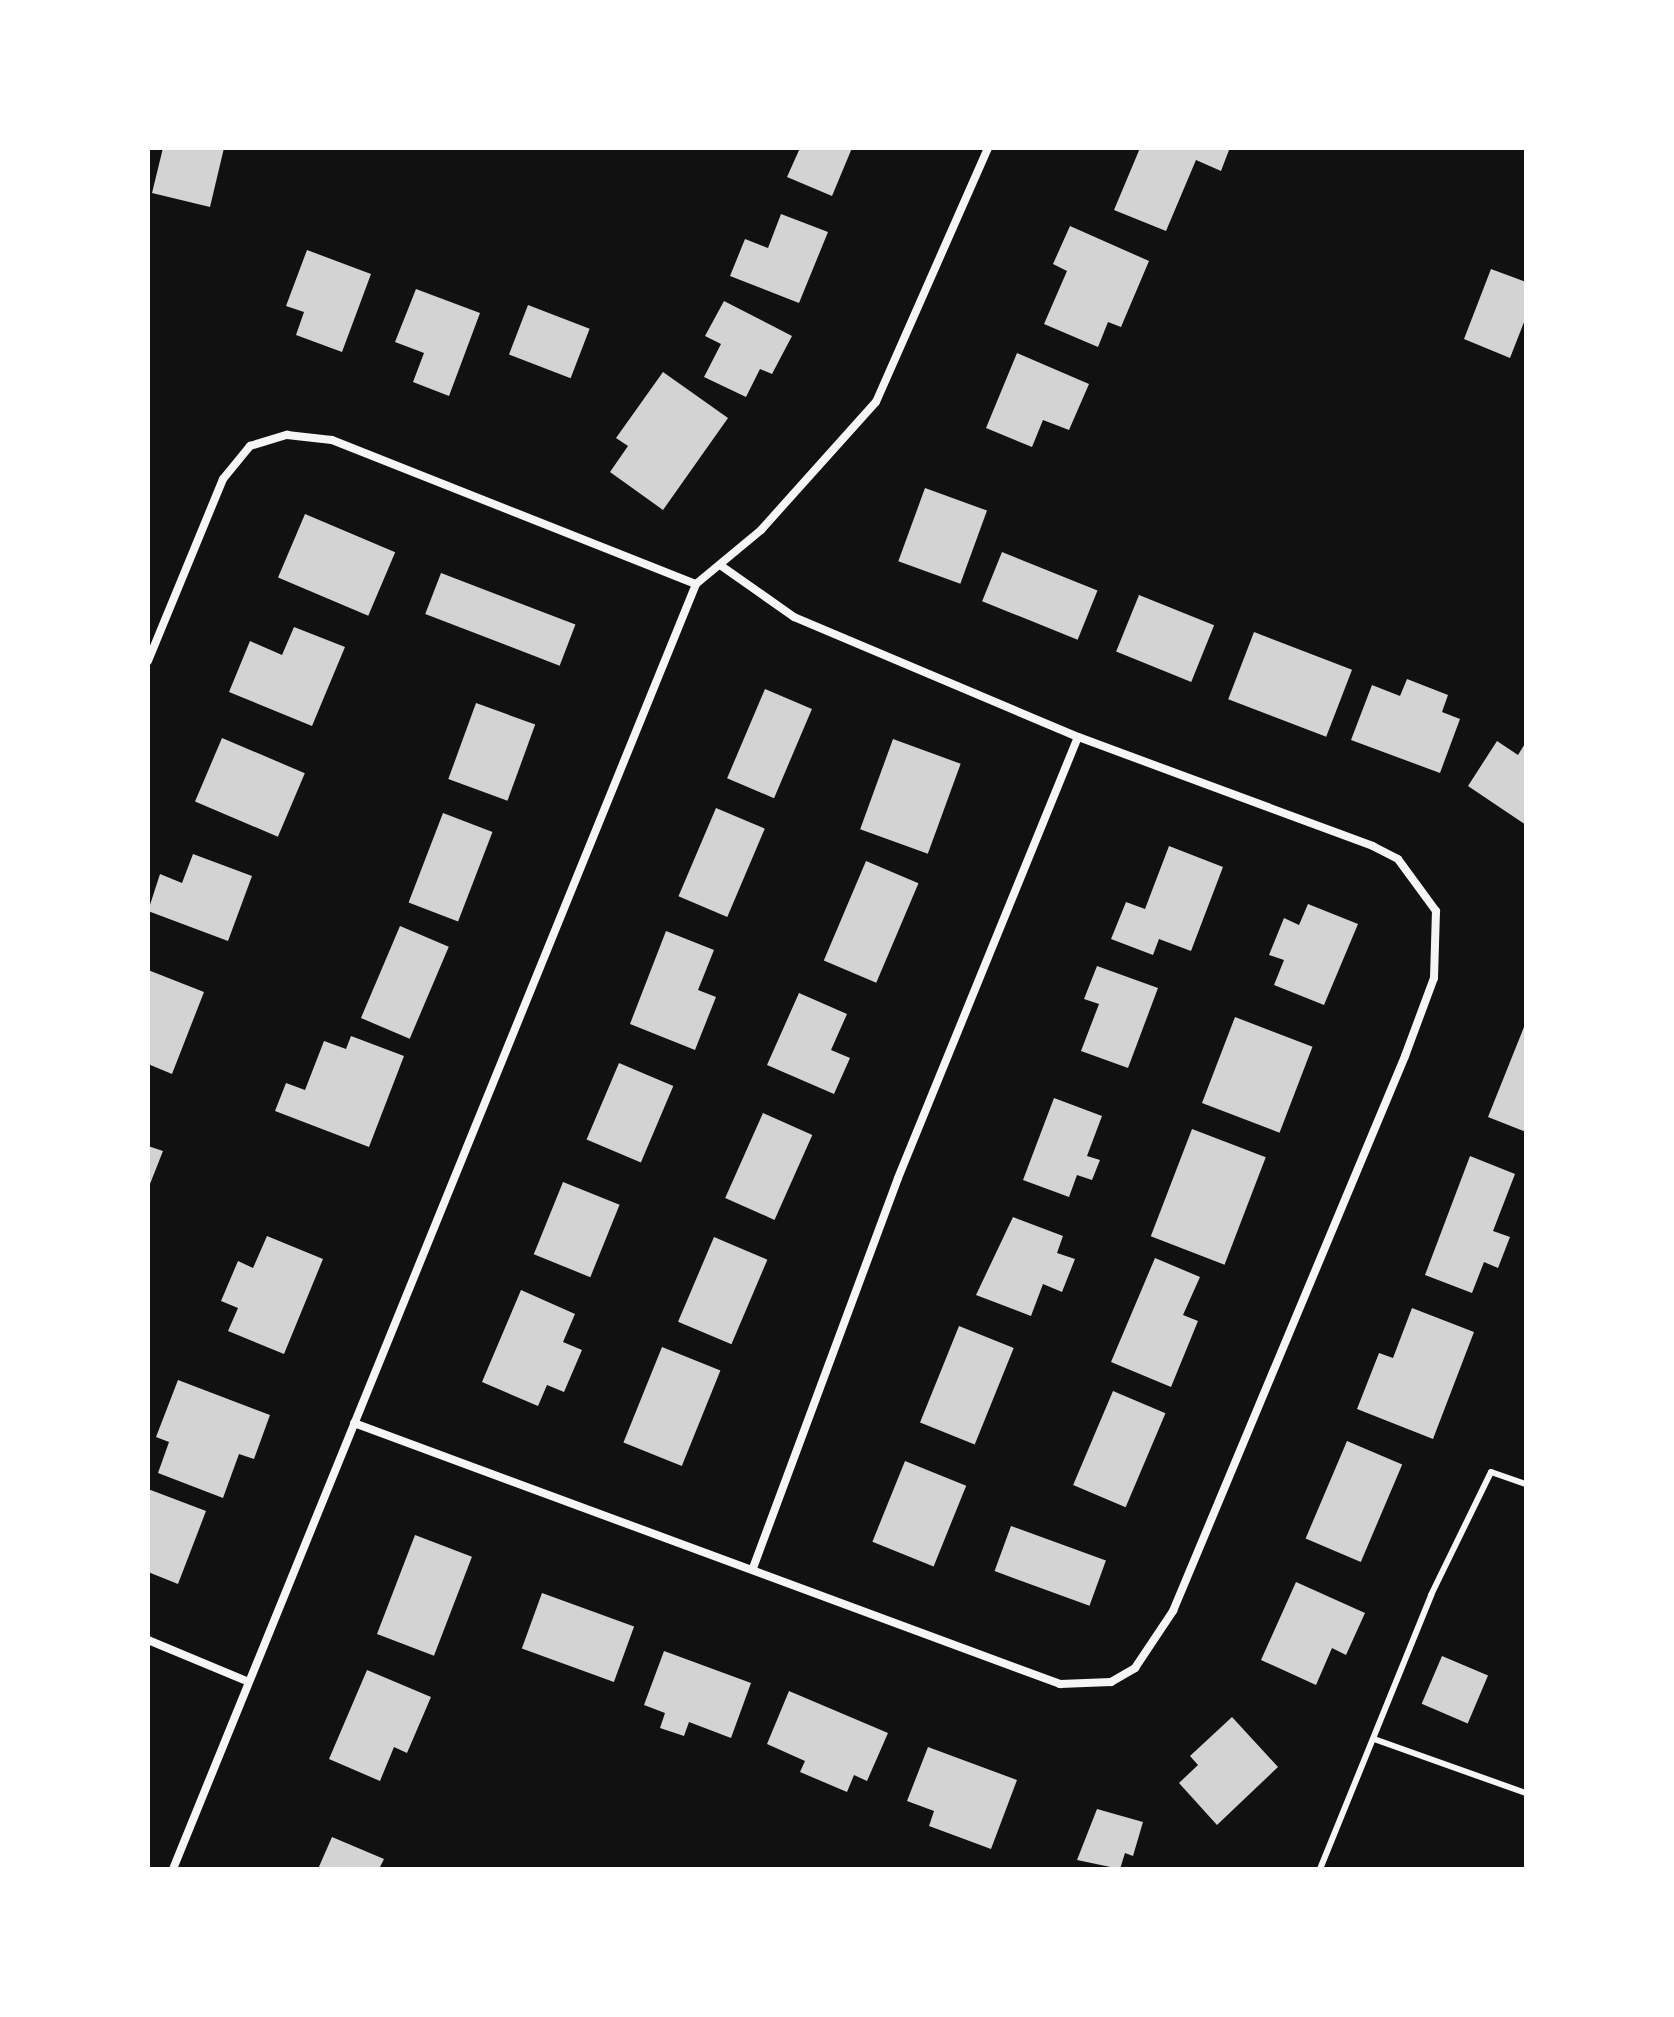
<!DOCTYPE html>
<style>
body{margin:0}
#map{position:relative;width:1674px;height:2017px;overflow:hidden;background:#111;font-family:"IBM Plex Sans",sans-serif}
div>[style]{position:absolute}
.building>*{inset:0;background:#d3d3d3;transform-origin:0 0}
.service>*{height:6px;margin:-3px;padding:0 3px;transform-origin:3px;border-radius:3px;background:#f5f5f5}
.minor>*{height:8px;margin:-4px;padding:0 4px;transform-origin:4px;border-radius:4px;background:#f5f5f5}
span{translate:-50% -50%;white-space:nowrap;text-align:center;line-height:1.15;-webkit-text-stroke:8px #fff;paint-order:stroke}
.frame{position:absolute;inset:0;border:150px solid #fff;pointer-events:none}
</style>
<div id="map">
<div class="building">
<i style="clip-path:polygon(163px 148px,224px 148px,210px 207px,152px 193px)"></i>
<i style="clip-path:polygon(800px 148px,852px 148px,832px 196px,787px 177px)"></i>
<i style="clip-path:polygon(1140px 148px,1223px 148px,1229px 150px,1221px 171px,1196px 160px,1166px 231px,1114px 210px)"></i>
<i style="clip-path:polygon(781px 214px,828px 232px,799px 303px,730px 276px,745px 239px,768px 248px)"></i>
<i style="clip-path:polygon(1070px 226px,1149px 261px,1121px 327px,1108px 322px,1098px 347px,1044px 324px,1067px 271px,1053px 264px)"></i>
<i style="clip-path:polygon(307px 250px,371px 274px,342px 352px,296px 335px,304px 312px,286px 306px)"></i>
<i style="clip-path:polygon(1491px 269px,1526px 282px,1526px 317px,1510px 358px,1464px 339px)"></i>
<i style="clip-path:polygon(416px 289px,480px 313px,449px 396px,413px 382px,424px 353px,395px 342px)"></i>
<i style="clip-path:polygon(724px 301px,792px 336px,772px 374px,760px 369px,746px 397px,704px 377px,721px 344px,705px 336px)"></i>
<i style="left:528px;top:305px;width:66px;height:53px;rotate:21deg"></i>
<i style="clip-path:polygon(1017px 353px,1089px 384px,1069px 430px,1043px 420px,1032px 447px,986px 428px)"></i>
<i style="clip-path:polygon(663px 372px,728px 418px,663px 510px,610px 472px,628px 446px,616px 438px)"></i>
<i style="left:925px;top:488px;width:66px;height:78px;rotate:20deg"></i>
<i style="left:305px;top:514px;width:98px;height:69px;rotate:23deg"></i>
<i style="left:1002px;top:552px;width:103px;height:53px;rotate:22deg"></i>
<i style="left:441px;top:573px;width:144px;height:44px;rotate:21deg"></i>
<i style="left:1139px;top:595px;width:81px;height:61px;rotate:22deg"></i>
<i style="clip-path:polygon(294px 627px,345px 647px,312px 726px,229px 692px,250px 641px,282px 655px)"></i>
<i style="left:1254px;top:632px;width:105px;height:72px;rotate:21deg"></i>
<i style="clip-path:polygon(1407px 679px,1448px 695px,1442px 712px,1460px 719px,1440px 773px,1351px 740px,1372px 685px,1400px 696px)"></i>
<i style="left:765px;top:689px;width:51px;height:97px;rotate:23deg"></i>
<i style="left:476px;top:703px;width:63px;height:81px;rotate:20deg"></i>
<i style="left:222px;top:738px;width:90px;height:69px;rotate:23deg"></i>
<i style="left:893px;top:739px;width:72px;height:96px;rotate:20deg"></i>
<i style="clip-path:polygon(1497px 741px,1518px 755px,1526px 742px,1526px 825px,1468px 786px)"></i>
<i style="left:716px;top:808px;width:53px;height:96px;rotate:23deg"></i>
<i style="left:443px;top:813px;width:53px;height:96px;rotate:21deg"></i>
<i style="clip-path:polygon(1169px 846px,1223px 867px,1191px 951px,1159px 939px,1153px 955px,1111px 939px,1126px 902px,1145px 909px)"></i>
<i style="clip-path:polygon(193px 854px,252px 876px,228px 941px,148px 911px,160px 874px,182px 883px)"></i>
<i style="left:866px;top:861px;width:57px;height:108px;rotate:23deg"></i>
<i style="clip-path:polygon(1308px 904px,1358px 924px,1324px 1005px,1274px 985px,1284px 960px,1269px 955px,1284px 918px,1299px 925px)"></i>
<i style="left:400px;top:926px;width:53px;height:100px;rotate:23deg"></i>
<i style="clip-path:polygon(666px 931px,714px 950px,698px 990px,716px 997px,695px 1050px,630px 1024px)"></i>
<i style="clip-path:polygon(1097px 966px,1158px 988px,1128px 1068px,1081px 1051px,1099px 1004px,1084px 999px)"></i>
<i style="clip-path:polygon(148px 970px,204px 992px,172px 1074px,148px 1064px)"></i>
<i style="clip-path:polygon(799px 993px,847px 1014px,831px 1050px,850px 1058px,834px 1094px,767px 1065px)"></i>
<i style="left:1235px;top:1017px;width:83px;height:92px;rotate:21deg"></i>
<i style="clip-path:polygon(1526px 1022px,1526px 1132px,1488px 1117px)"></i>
<i style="clip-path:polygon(351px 1036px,404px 1056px,369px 1147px,275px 1111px,286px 1083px,305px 1090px,324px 1041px,346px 1049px)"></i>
<i style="left:619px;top:1063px;width:59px;height:83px;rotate:23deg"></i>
<i style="clip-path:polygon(1054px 1098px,1102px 1116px,1087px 1156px,1100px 1160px,1092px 1180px,1077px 1175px,1069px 1197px,1023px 1180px)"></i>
<i style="left:763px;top:1113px;width:54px;height:93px;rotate:24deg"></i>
<i style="left:1192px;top:1129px;width:79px;height:115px;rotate:21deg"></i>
<i style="clip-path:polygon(148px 1146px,163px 1151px,148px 1189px)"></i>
<i style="clip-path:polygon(1470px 1156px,1515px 1174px,1493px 1231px,1510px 1237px,1498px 1268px,1484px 1262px,1472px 1293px,1425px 1275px)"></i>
<i style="left:563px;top:1182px;width:61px;height:78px;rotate:22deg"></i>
<i style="clip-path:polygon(1013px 1217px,1063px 1236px,1057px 1253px,1075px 1259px,1062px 1292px,1043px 1284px,1031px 1316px,976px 1295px)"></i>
<i style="clip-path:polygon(267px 1236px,323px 1259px,284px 1354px,228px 1331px,238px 1308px,221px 1301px,238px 1261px,253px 1268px)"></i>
<i style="left:714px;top:1237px;width:58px;height:92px;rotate:23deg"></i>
<i style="clip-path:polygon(1155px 1258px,1200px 1277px,1183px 1315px,1198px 1321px,1171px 1387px,1111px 1362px)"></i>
<i style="clip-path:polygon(521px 1290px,575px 1314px,563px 1342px,582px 1350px,564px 1392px,547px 1385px,538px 1406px,482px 1382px)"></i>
<i style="clip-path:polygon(1412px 1308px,1474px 1332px,1433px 1439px,1357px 1409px,1379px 1353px,1393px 1358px)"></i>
<i style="left:959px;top:1326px;width:59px;height:104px;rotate:22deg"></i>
<i style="left:662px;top:1347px;width:63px;height:103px;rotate:22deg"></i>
<i style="clip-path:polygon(178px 1380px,270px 1415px,254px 1459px,239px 1454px,223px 1498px,158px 1473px,169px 1442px,156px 1437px)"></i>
<i style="left:1113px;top:1391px;width:57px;height:102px;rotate:23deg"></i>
<i style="left:1347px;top:1441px;width:60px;height:106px;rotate:23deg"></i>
<i style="left:905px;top:1461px;width:66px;height:87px;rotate:22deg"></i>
<i style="clip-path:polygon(148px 1489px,206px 1511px,178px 1584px,148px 1572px)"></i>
<i style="left:1011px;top:1526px;width:101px;height:48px;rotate:20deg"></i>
<i style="left:415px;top:1535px;width:61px;height:106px;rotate:21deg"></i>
<i style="clip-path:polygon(1296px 1582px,1365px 1613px,1346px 1655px,1332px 1648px,1316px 1685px,1261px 1660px)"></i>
<i style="left:542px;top:1593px;width:98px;height:59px;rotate:20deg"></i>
<i style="clip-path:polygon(664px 1651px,751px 1683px,731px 1738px,689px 1722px,684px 1736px,660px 1728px,665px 1713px,644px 1705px)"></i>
<i style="left:1442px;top:1656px;width:50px;height:52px;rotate:23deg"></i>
<i style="clip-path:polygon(367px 1670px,431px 1697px,407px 1753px,394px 1747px,380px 1781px,329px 1759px)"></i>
<i style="clip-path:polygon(789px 1691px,888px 1733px,867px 1781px,854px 1775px,847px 1792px,800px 1772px,805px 1761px,767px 1744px)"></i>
<i style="clip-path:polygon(1232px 1717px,1278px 1767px,1217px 1825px,1179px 1783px,1198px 1765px,1190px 1756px)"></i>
<i style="clip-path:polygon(928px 1747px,1017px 1780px,991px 1849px,929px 1826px,934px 1811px,907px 1801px)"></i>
<i style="clip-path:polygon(1097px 1809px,1143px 1822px,1133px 1856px,1125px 1853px,1120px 1869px,1077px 1860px)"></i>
<i style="clip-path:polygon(332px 1837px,384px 1859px,379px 1869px,318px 1869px)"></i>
</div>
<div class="service">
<i style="left:1374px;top:1739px;width:161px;rotate:19.6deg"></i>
<i style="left:1320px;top:1869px;width:296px;rotate:-67.9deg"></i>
<i style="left:1431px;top:1595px;width:137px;rotate:-64deg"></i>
<i style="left:1491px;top:1472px;width:37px;rotate:19deg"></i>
</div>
<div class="minor">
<i style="left:148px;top:661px;width:197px;rotate:-67.6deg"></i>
<i style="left:223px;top:479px;width:43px;rotate:-50.7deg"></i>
<i style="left:250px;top:446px;width:39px;rotate:-17deg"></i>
<i style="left:287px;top:435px;width:45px;rotate:6.3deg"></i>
<i style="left:332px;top:440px;width:391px;rotate:21.6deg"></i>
<i style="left:354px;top:1423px;width:753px;rotate:20.29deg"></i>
<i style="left:1060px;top:1684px;width:51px;rotate:-2.2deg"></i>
<i style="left:1111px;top:1682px;width:28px;rotate:-30deg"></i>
<i style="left:1135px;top:1668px;width:69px;rotate:-56.3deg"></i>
<i style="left:1173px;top:1611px;width:602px;rotate:-67.31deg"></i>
<i style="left:1405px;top:1056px;width:83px;rotate:-69.6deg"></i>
<i style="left:1434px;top:978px;width:67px;rotate:-88.3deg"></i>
<i style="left:1436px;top:911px;width:64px;rotate:-126.2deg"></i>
<i style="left:1398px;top:859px;width:28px;rotate:-153deg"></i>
<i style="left:1373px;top:846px;width:314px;rotate:-159.7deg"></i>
<i style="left:1078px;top:737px;width:308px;rotate:-157.1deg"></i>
<i style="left:794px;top:617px;width:90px;rotate:-144.9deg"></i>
<i style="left:753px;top:1568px;width:416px;rotate:-69.6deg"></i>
<i style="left:898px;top:1178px;width:476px;rotate:-67.8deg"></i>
<i style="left:148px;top:1640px;width:109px;rotate:22.6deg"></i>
<i style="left:173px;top:1869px;width:1387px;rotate:-67.85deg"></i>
<i style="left:696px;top:584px;width:85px;rotate:-39.7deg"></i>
<i style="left:761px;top:530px;width:172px;rotate:-48.1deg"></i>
<i style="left:876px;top:402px;width:278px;rotate:-66.2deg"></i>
</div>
<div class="frame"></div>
</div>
